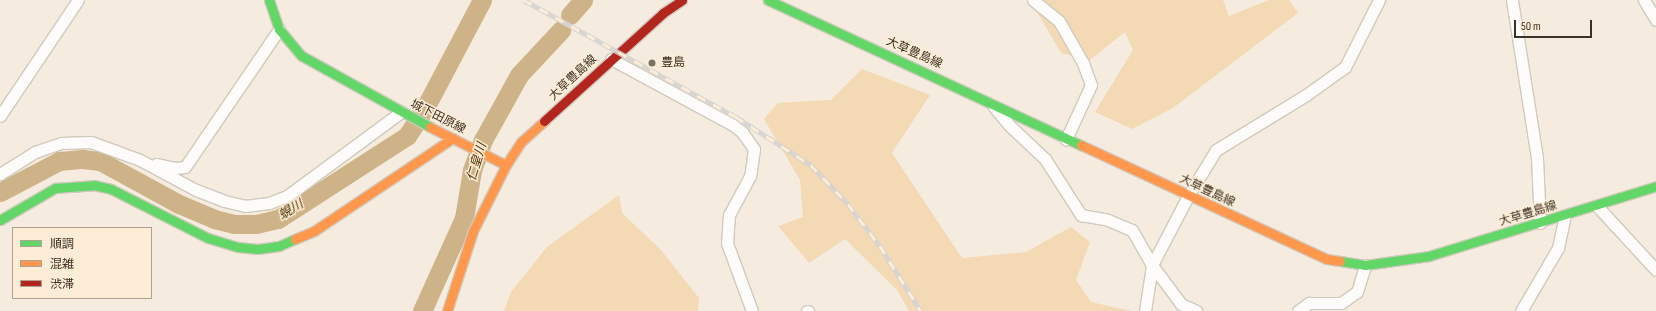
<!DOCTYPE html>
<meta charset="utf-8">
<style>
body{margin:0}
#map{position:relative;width:1656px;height:311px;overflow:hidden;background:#f5ecdf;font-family:"Sofia Sans Condensed","Noto Sans JP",sans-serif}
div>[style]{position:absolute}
.green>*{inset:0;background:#f3d9b4}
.river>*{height:19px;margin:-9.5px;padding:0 9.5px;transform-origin:9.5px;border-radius:9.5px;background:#cfb388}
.roads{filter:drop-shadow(1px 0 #d0c9bd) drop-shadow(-1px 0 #d0c9bd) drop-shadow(0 1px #d0c9bd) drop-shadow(0 -1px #d0c9bd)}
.street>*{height:11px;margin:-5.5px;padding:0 5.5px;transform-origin:5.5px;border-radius:5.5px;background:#fefcfa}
.fast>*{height:9px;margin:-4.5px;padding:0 4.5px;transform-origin:4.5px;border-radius:4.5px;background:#63d668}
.slow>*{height:9px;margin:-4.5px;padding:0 4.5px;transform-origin:4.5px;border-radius:4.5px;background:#ff974d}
.jam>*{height:9px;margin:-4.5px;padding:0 4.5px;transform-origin:4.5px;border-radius:4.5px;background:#b3261e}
.rail>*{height:4.5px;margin-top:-2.25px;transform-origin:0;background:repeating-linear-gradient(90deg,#feedd6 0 9px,#d7d4d1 0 18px);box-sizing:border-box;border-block:1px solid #d7d4d1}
.dots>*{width:11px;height:11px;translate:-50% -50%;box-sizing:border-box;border:2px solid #feedd6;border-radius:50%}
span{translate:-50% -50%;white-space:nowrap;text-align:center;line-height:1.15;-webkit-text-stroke:3px #feedd6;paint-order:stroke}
.street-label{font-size:12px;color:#3a3226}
.poi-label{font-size:12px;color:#3a3226}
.left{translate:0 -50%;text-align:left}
.water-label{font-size:13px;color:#4d3304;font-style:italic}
.legend{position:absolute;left:12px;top:227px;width:140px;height:72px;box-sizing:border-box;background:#feedd6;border:1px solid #b0a290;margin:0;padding:5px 7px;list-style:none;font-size:12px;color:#3a3226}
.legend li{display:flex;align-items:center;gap:8px;height:20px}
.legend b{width:20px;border:1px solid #b0a290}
.scale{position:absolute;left:1514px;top:20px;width:78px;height:18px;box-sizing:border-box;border:2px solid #3a3226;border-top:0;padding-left:5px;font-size:12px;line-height:14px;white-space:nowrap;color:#3a3226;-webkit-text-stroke:3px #feedd6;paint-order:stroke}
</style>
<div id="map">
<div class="green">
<i style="clip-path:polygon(1030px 0,1223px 0,1229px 16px,1269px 0,1289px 0,1298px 13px,1173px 108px,1132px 129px,1095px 112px,1133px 50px,1125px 32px,1090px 60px,1061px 53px)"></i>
<i style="clip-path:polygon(862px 69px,930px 95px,892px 153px,962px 258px,1026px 252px,1071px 227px,1090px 242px,1076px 280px,1091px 302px,1131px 311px,909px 311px,897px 290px,845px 239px,809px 263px,778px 226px,803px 217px,800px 180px,764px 119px,778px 103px,831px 100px)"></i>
<i style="clip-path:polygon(619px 195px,622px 213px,661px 250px,699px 298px,698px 311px,504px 311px,511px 292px,547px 247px)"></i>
</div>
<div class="river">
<i style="left:570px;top:15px;width:20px;rotate:-49deg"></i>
<i style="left:0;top:192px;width:67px;rotate:-27.7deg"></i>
<i style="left:59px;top:161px;width:24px;rotate:-5deg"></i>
<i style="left:83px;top:159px;width:17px;rotate:7deg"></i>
<i style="left:100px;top:161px;width:90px;rotate:28.6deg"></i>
<i style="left:179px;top:204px;width:38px;rotate:23deg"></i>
<i style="left:214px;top:219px;width:21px;rotate:14deg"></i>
<i style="left:234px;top:224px;width:22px"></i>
<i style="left:256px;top:224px;width:23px;rotate:-13deg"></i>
<i style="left:278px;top:219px;width:153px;rotate:-32.8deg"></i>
<i style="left:407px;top:136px;width:33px;rotate:-57deg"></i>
<i style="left:425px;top:108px;width:122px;rotate:-62.2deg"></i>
<i style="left:422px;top:311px;width:102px;rotate:-65.7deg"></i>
<i style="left:464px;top:218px;width:49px;rotate:-80.5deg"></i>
<i style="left:472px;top:170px;width:32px;rotate:-70deg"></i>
<i style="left:483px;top:140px;width:74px;rotate:-61deg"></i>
<i style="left:519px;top:75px;width:62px;rotate:-47deg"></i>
</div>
<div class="roads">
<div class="street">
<i style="left:1033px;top:0;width:33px;rotate:39deg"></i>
<i style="left:1059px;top:21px;width:48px;rotate:60.3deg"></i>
<i style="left:1083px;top:63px;width:23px;rotate:70deg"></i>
<i style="left:1091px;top:85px;width:60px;rotate:114.8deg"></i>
<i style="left:1512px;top:0;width:160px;rotate:81deg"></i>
<i style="left:1537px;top:158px;width:65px;rotate:87.4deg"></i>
<i style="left:1644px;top:0;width:23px;rotate:59deg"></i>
<i style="left:611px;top:59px;width:139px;rotate:28.4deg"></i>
<i style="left:733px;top:125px;width:11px;rotate:38deg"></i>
<i style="left:742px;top:132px;width:21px;rotate:55deg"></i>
<i style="left:754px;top:149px;width:27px;rotate:98deg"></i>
<i style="left:750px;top:176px;width:44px;rotate:118.3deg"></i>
<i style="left:729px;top:215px;width:28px;rotate:94deg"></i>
<i style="left:727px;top:243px;width:72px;rotate:69.8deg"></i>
<i style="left:994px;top:107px;width:23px;rotate:50deg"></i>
<i style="left:1009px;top:125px;width:50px;rotate:43.4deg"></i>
<i style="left:1045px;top:159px;width:67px;rotate:57.3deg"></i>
<i style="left:1081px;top:215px;width:27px;rotate:10deg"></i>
<i style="left:1108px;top:220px;width:26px;rotate:23deg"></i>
<i style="left:1132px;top:230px;width:40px;rotate:60.3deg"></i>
<i style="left:1152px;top:265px;width:49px;rotate:53.4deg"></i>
<i style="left:1181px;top:304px;width:17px;rotate:24deg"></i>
<i style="left:0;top:116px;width:140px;rotate:-56.1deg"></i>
<i style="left:156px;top:164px;width:19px;rotate:12deg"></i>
<i style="left:175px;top:168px;width:10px;rotate:-6deg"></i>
<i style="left:185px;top:167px;width:167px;rotate:-55.7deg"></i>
<i style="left:0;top:174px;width:41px;rotate:-32.2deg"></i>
<i style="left:35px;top:152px;width:28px;rotate:-19deg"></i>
<i style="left:61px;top:143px;width:30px;rotate:-2deg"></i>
<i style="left:91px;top:142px;width:52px;rotate:20.2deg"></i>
<i style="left:140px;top:160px;width:64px;rotate:28.2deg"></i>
<i style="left:196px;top:190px;width:30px;rotate:21deg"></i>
<i style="left:224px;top:201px;width:22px;rotate:13deg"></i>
<i style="left:245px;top:206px;width:24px;rotate:-7deg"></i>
<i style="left:269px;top:203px;width:19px;rotate:-21deg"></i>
<i style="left:287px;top:196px;width:142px;rotate:-36.4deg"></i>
<i style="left:1597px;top:206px;width:87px;rotate:47.3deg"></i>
<i style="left:807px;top:311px;width:1px"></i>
<i style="left:1145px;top:311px;width:47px;rotate:-81.3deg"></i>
<i style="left:1152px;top:265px;width:78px;rotate:-62.4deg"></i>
<i style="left:1188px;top:196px;width:54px;rotate:-58.7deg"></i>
<i style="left:1216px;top:150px;width:105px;rotate:-31.4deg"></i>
<i style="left:1306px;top:95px;width:48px;rotate:-35.7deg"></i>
<i style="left:1345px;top:67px;width:75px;rotate:-63.1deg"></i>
<i style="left:1298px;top:311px;width:14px;rotate:-36deg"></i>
<i style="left:1309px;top:303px;width:32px"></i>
<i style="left:1341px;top:303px;width:19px;rotate:-35deg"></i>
<i style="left:1357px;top:292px;width:28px;rotate:-73deg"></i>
<i style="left:1521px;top:311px;width:73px;rotate:-59.6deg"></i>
<i style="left:1558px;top:248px;width:33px;rotate:-78deg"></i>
</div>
<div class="fast">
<i style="left:269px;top:0;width:31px;rotate:71deg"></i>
<i style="left:279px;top:29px;width:35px;rotate:50deg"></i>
<i style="left:302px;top:56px;width:146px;rotate:29deg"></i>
<i style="left:768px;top:0;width:345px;rotate:24.9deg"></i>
<i style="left:0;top:220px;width:64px;rotate:-30.2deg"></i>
<i style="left:55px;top:188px;width:39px;rotate:-4deg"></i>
<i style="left:94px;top:185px;width:17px;rotate:13deg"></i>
<i style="left:111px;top:189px;width:109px;rotate:26.8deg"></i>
<i style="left:208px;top:238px;width:31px;rotate:17deg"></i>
<i style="left:238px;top:247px;width:20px;rotate:6deg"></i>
<i style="left:258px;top:249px;width:21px;rotate:-8deg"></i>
<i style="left:279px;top:246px;width:17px;rotate:-24deg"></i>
<i style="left:1340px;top:261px;width:25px;rotate:9deg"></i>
<i style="left:1365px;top:265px;width:65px;rotate:-8deg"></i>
<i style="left:1429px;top:256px;width:238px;rotate:-17.1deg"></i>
</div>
<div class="slow">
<i style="left:430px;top:127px;width:85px;rotate:26.6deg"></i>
<i style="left:1081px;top:145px;width:271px;rotate:24.9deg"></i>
<i style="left:1327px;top:259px;width:13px;rotate:9deg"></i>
<i style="left:295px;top:239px;width:21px;rotate:-23deg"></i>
<i style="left:314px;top:231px;width:167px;rotate:-33.8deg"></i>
<i style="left:447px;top:311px;width:84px;rotate:-72deg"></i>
<i style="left:473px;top:231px;width:74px;rotate:-63.4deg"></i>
<i style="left:506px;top:165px;width:27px;rotate:-57deg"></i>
<i style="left:521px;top:142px;width:31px;rotate:-42deg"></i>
</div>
<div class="jam">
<i style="left:544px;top:121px;width:161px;rotate:-42.2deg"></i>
<i style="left:663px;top:13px;width:23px;rotate:-34deg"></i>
</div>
</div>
<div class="rail">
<i style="left:524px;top:0;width:242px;rotate:28.9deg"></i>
<i style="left:736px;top:117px;width:89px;rotate:32.6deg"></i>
<i style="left:811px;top:165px;width:54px;rotate:46.5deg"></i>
<i style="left:848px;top:204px;width:53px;rotate:52.7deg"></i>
<i style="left:880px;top:246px;width:77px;rotate:57.8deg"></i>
</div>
<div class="dots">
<i style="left:652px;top:63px;background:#7b7367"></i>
</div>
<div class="street-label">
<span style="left:914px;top:53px;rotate:24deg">大草豊島線</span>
<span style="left:573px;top:78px;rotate:-43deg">大草豊島線</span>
<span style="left:438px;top:117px;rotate:27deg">城下田原線</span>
<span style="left:1207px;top:191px;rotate:25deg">大草豊島線</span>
<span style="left:1528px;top:214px;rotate:-17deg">大草豊島線</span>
</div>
<div class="poi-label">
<span class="left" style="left:661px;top:63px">豊島</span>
</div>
<div class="water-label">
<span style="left:477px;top:162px;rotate:-73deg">仁皇川</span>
<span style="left:291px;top:210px;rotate:-31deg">蜆川</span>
</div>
<ul class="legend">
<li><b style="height:5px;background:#63d668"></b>順調</li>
<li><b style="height:5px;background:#ff974d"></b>混雑</li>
<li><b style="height:5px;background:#b3261e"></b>渋滞</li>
</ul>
<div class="scale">50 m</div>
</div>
